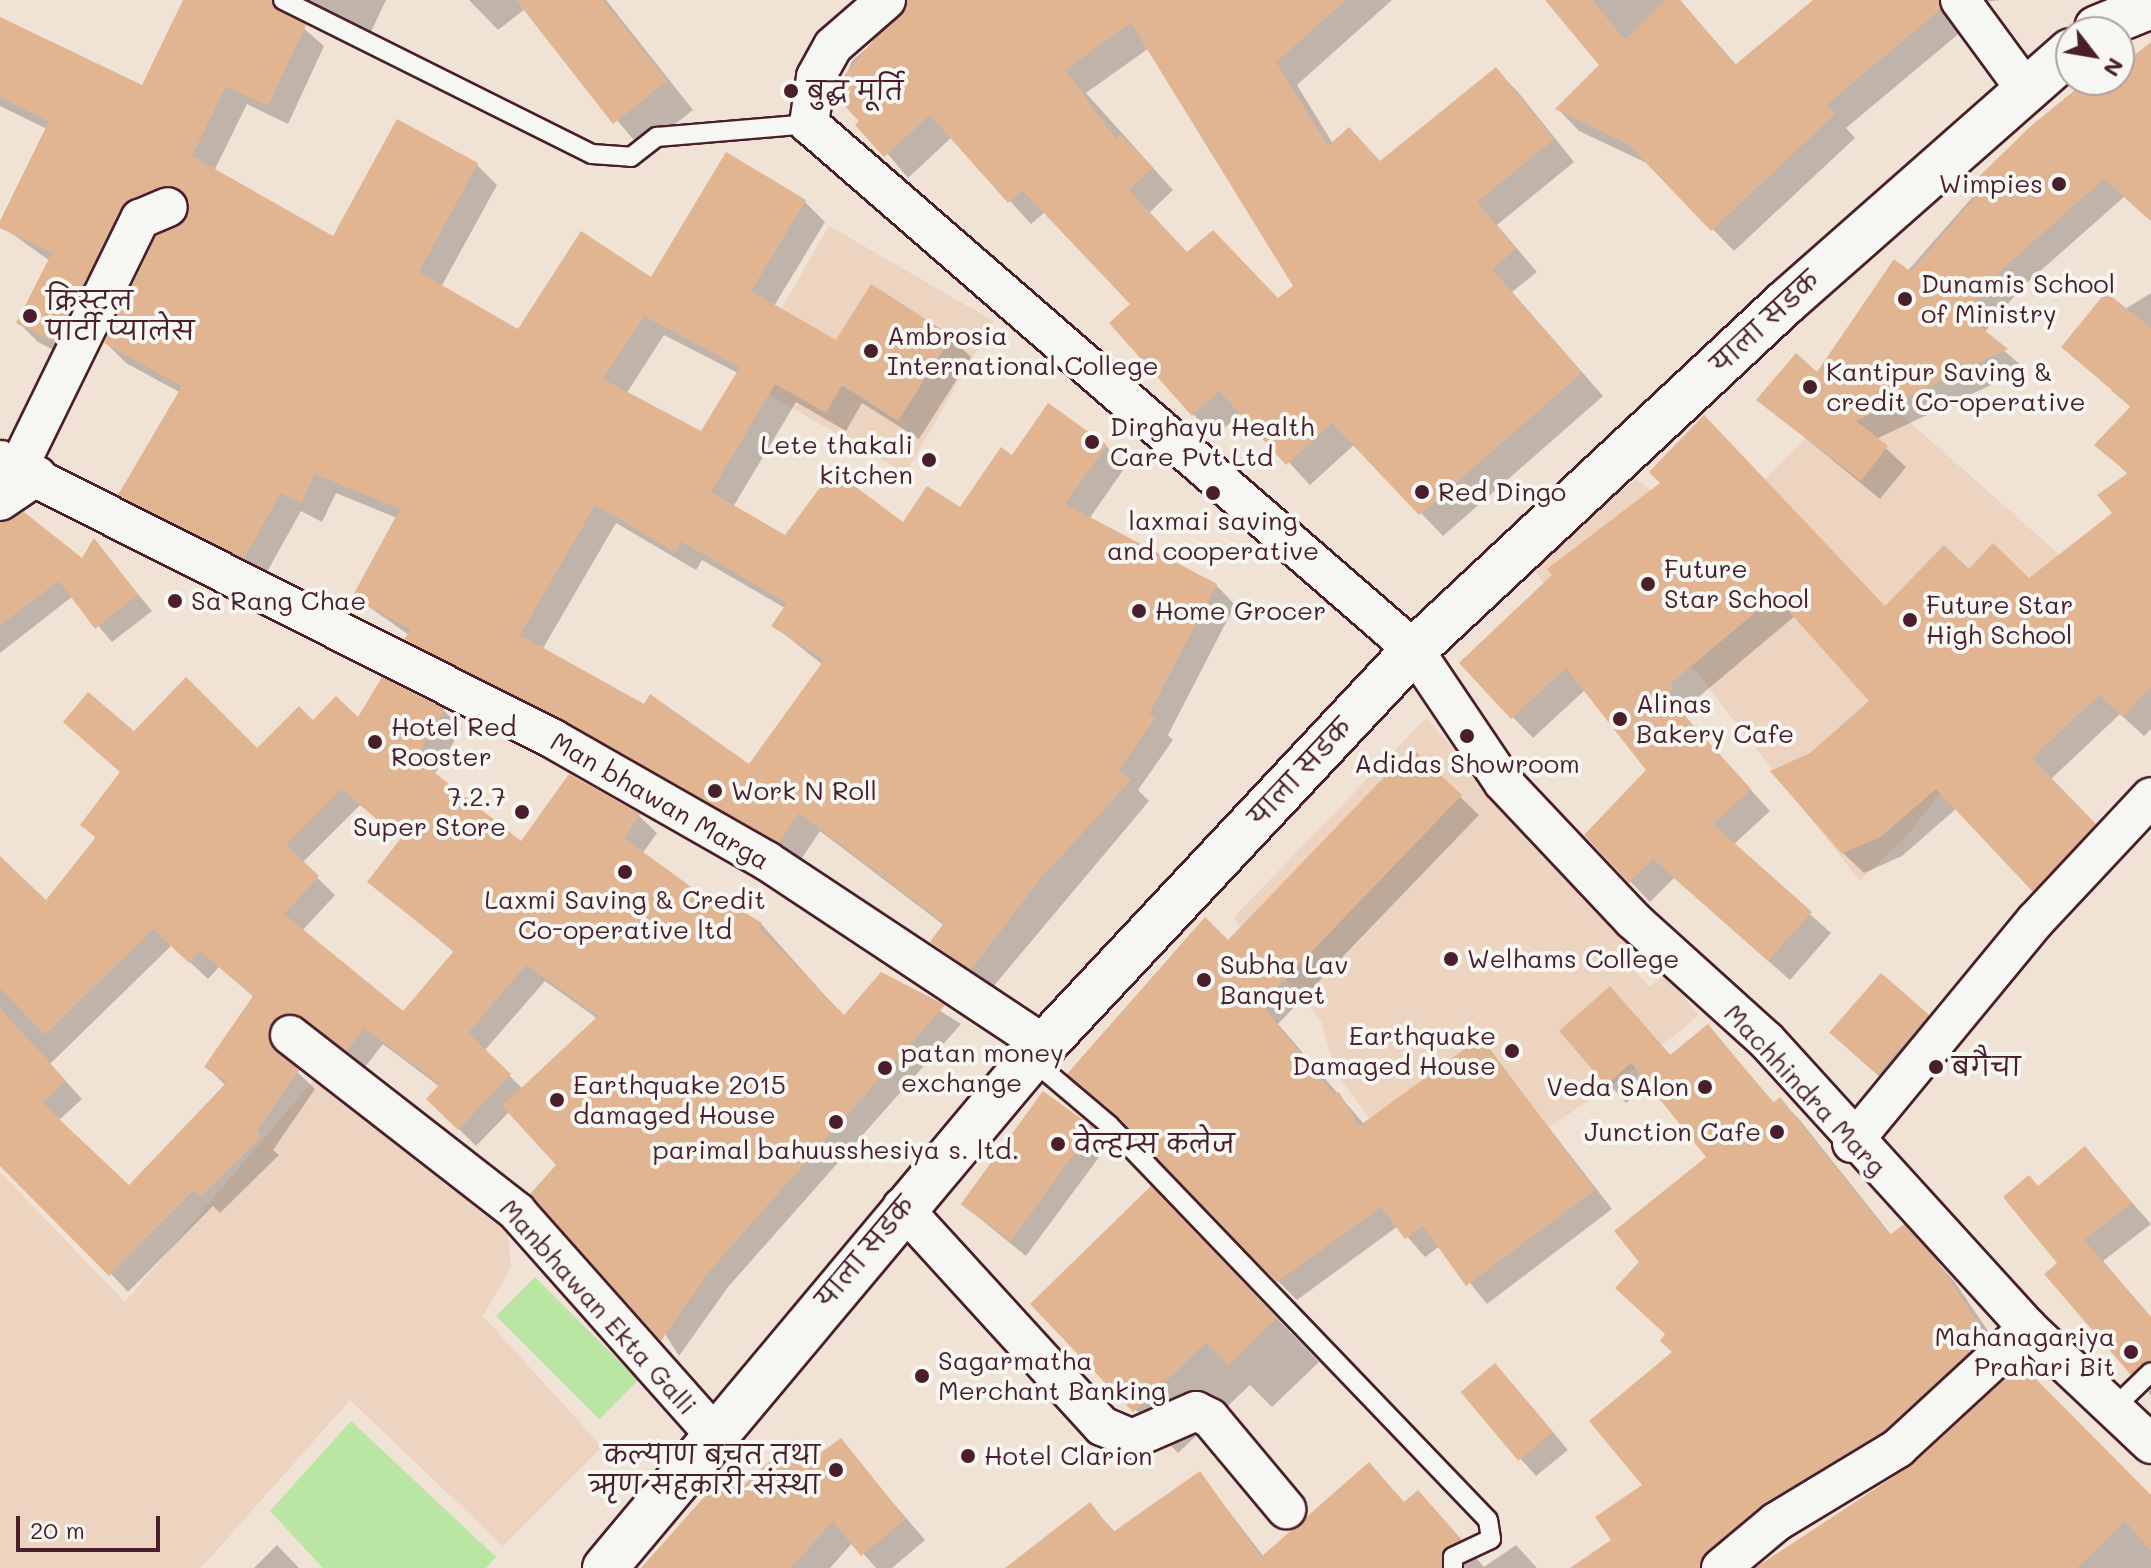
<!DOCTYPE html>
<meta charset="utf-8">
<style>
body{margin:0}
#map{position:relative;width:2151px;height:1568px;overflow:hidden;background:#f0e2d5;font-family:Mali,"Playpen Sans Deva",sans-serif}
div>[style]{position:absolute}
.built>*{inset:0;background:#ecd4c1;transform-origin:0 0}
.green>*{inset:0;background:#bae6a3;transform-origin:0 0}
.shadow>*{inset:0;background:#0003}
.building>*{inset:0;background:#e1b591;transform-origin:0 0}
.roads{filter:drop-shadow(2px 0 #4a1f2b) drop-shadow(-2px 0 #4a1f2b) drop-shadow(0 2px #4a1f2b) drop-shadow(0 -2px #4a1f2b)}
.service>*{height:18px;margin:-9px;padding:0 9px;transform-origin:9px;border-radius:9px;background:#f6f6f2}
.minor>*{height:38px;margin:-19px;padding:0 19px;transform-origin:19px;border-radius:19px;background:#f6f6f2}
.primary>*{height:44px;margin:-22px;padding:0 22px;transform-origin:22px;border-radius:22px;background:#f6f6f2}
.dots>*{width:22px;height:22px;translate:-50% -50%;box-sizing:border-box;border:4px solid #f6f6f2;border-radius:50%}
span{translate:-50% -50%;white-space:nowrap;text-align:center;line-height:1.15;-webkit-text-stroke:8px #f6f6f2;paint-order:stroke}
.poi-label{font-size:26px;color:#4a1f2b}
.left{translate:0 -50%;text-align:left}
.right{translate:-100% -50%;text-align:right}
.street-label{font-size:26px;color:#4a1f2b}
.north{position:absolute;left:2055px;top:16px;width:80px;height:80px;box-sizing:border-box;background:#f6f6f2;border:2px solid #b1a0a2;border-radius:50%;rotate:121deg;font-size:22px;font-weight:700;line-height:32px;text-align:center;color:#4a1f2b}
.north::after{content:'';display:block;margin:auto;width:28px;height:36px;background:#4a1f2b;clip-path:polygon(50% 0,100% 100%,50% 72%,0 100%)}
.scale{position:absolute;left:16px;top:1516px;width:144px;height:36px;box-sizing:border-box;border:4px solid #4a1f2b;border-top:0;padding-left:10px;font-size:24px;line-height:28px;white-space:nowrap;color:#4a1f2b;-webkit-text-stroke:6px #f6f6f2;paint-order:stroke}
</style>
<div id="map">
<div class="built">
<i style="left:829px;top:226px;width:190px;height:176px;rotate:30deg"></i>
<i style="clip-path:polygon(1862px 380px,2059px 554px,2066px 633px,1906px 837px,1860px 881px,1689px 663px,1584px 640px,1529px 563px,1636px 479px,1720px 543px,1769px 607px,1762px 616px,1775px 607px,1723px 523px)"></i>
<i style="clip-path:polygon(1426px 718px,1640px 954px,1629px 965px,1650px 987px,1664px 974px,1699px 1015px,1628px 1074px,1454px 1191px,1387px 1143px,1335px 1071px,1321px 1021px,1233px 918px)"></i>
<i style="clip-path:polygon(317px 1076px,488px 1205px,508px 1230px,511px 1267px,483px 1316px,602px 1447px,503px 1546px,350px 1400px,201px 1568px,0 1568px,0 1172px,125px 1302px)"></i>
</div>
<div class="green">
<i style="left:535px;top:1277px;width:146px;height:55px;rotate:45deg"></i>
<i style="clip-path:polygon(351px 1421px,496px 1557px,486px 1568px,323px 1568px,270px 1511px)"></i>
</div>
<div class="shadow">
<i style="clip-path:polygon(evenodd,188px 0,386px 0,371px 32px,295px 9px,294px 20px,324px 46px,288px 124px,247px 104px,214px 171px,334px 239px,398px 121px,477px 165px,497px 185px,441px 287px,518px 332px,652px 279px,727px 155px,805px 202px,825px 222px,774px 306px,836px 342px,951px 338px,971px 357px,919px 439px,862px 403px,846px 431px,796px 402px,733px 507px,786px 538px,904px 525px,960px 510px,1012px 458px,1106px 446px,1126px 466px,1089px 519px,1216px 585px,1235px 605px,1168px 735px,1173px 740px,1138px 790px,1149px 801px,992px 988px,932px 942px,945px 926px,820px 831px,800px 861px,427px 659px,409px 635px,355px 597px,397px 518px,336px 493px,322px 522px,301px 511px,264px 577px,141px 515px,121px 495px,181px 393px,126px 363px,106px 343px,187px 222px,190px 205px,141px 228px,75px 361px,38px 342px,18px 322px,50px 261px,0 225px,47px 129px,0 106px,0 19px,143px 88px,188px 0,664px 335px,738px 373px,702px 433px,626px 394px,664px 335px,188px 0,616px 523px,696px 570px,702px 560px,785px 608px,773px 625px,823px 665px,749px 766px,542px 650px,616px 523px)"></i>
<i style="clip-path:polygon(469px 0,606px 0,693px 110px,642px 150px,525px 9px,498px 30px)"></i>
<i style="clip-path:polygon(evenodd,909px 0,1392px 0,1297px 85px,1333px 144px,1381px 163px,1496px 70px,1518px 92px,1574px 162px,1497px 225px,1537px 272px,1512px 292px,1603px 396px,1443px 536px,1355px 444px,1310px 485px,1242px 412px,1215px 436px,1193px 414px,1133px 304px,1045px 212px,1031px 224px,952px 137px,908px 178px,838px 95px,852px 61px,903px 17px,909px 0,1149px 48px,1296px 286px,1278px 300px,1188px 254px,1149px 213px,1173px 190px,1086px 93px,1149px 48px)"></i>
<i style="clip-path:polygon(1560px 0,1680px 0,1737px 66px,1816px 0,2000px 0,1968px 4px,1962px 31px,1846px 128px,1855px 138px,1734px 251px,1651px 165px,1579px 131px,1558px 109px,1602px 65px)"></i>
<i style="clip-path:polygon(2151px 45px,2151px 221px,2124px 197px,2021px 288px,1984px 333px,2025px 369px,1876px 439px,1906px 467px,1880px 499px,1759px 400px,1817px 374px,2034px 127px,2101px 80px,2119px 80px,2119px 67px)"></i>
<i style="clip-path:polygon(2151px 293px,2151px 334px,2108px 387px,2063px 347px)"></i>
<i style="clip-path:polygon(2151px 341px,2151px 729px,2144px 736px,2120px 714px,2051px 779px,2115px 846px,2054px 910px,1957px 808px,1902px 856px,1864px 873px,1843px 853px,1811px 755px,1872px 701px,1795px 616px,1689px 705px,1693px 710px,1685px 717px,1770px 811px,1733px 845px,1831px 933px,1790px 980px,1674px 878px,1650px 902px,1586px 835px,1648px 770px,1586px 689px,1533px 738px,1461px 663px,1554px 575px,1550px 569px,1885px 609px,1969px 571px,2029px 581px,2115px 514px,2129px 475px,2097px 445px,2132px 408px,2111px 390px)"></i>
<i style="clip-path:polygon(23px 514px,82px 561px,94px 541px,152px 611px,112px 642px,73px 596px,0 653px,0 521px)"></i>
<i style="clip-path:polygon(evenodd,382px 680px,444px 711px,462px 728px,434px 775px,521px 844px,570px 776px,639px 816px,657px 833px,642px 854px,706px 900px,761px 924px,845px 1018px,881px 974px,961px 1024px,728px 1287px,679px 1356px,559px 1165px,510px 1111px,476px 1146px,429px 1099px,440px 1087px,383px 1044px,365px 1067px,322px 1034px,299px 1032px,286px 1061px,315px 1089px,273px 1150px,279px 1155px,220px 1213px,213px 1206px,128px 1292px,0 1155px,0 858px,46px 903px,97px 839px,82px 825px,122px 774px,134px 734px,257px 751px,313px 722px,358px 720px,382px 680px,360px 805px,402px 840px,370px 881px,455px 953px,403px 1014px,302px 931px,335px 895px,302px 863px,360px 805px,382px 680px,172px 945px,208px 979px,219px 967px,254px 997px,207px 1067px,226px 1086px,129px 1188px,58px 1121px,82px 1099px,50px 1064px,172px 945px,382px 680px,545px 981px,598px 1019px,523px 1089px,484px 1051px,545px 981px)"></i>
<i style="clip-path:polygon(1412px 751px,1479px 815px,1278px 1024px,1364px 1124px,1481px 1040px,1612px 1209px,1487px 1304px,1440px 1246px,1425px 1257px,1398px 1226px,1297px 1300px,1070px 1074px,1228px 943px)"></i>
<i style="clip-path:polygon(1629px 1008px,1671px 1056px,1708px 1026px,1775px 1104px,1780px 1100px,1799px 1119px,1892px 1236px,1923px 1246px,1954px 1281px,2005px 1356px,1728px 1568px,1574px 1568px,1614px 1540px,1645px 1486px,1674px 1353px,1642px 1262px,1709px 1157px,1650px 1083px,1626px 1103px,1562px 1031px)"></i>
<i style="clip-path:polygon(1928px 1016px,1944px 1033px,1896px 1091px,1848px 1049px)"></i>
<i style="clip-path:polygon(1092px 1129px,1108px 1145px,1026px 1256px,962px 1204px)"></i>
<i style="clip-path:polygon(2085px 1149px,2151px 1224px,2103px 1261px,2151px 1317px,2151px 1396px,2060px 1263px,2039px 1188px)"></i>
<i style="clip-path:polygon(1194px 1232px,1319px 1362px,1272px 1407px,1250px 1385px,1178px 1453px,1032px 1304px)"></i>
<i style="clip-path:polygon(1511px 1382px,1568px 1450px,1536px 1476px,1463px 1393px)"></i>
<i style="clip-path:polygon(840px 1441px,925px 1540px,892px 1568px,876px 1568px,853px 1542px,830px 1568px,644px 1568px,747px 1486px,813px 1461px)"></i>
<i style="clip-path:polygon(1911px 1468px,2151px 1496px,2151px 1568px,1758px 1568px)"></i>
<i style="clip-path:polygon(1200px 1474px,1264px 1557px,1405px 1504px,1435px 1511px,1484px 1567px,1516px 1545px,1537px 1568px,1008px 1568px,1090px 1505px,1116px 1533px)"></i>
<i style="clip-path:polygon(277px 1545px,299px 1568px,254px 1568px)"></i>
</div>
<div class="building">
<i style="clip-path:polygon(evenodd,183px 0,271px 0,306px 25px,268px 106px,226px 86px,192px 156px,333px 236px,397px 119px,478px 163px,419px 272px,518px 329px,581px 231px,651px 277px,726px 152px,806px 200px,751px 291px,836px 340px,871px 284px,952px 336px,898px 421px,842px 385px,826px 413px,775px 384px,711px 492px,785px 535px,833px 470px,903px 522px,927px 486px,960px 507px,1001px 447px,1012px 455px,1048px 403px,1107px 445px,1065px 504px,1217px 584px,1149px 714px,1155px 718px,1119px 770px,1131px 780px,1040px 879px,971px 970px,930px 942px,944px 923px,799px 813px,779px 843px,404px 639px,411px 629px,352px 597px,400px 509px,315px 474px,301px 503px,281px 493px,244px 558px,118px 495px,182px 386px,104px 343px,156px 236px,185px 221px,188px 199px,170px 185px,121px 208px,55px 343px,16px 323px,52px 253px,0 228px,0 221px,49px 121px,0 97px,0 17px,142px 85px,183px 0,644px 316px,740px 367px,701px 431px,603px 379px,644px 316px,183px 0,595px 505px,675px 552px,681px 541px,787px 603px,771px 626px,824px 660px,749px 764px,650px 694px,644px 704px,520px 635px,595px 505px)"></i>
<i style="clip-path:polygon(516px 0,603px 0,667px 81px,613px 124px)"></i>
<i style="clip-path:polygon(evenodd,907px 0,1346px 0,1276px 62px,1328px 146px,1349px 127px,1380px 161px,1496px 67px,1554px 139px,1477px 202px,1516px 249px,1492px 269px,1582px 373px,1419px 515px,1332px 423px,1286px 465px,1219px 391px,1192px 416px,1109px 323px,1130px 304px,1022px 190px,1008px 203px,930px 115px,884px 157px,855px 125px,859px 121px,835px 96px,837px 84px,907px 0,1131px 23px,1293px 286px,1278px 298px,1213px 230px,1187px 252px,1129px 190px,1153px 167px,1120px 134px,1116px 139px,1065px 70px,1131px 23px)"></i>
<i style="clip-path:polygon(1545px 0,1592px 0,1625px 40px,1665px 0,1680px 0,1735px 65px,1813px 0,1938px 0,1941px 9px,1826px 105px,1835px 114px,1711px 231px,1629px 145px,1555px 109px,1599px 65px)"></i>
<i style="clip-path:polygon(2151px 42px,2151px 221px,2104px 179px,2002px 269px,1965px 315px,2008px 349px,1856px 421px,1888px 446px,1861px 481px,1756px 400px,1796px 353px,1817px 372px,1894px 259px,1911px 272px,1973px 199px,1965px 190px,2032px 125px,2081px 85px,2087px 92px,2102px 80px,2119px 80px,2119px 67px)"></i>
<i style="clip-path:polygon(2106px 292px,2151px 328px,2151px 686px,2123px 717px,2099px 695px,2032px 758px,2096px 824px,2033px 892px,1936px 789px,1882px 836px,1842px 854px,1770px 771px,1810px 753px,1869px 701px,1775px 596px,1670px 684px,1674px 689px,1666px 695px,1751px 789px,1713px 824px,1812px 912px,1768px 961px,1653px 859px,1629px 883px,1584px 835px,1646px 770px,1566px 668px,1511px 719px,1459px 663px,1552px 575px,1547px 569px,1660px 483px,1649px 472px,1704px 415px,1885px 606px,1944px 545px,1969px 569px,1993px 543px,2029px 578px,2112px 513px,2097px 495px,2128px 473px,2094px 445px,2131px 406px,2061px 347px)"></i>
<i style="clip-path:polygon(24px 512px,82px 558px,94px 538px,138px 594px,95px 629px,59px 581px,0 625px,0 523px)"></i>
<i style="clip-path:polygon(evenodd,186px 677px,257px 748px,299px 706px,313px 720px,336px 696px,358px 717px,382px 677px,445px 709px,416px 758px,521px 841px,569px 774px,640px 814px,624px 838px,705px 897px,709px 891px,762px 923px,759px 928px,844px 1015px,881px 972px,945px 1005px,711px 1269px,661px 1341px,530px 1194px,556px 1165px,502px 1106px,598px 1016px,526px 965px,468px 1033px,511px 1074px,458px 1130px,426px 1099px,440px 1084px,364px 1028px,347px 1051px,303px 1017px,281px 1015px,269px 1042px,299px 1070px,257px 1131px,262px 1136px,201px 1197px,194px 1190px,109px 1276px,0 1166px,0 1008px,66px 1081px,42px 1103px,129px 1185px,227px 1082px,204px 1067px,253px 996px,200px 951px,189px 963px,153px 929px,45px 1035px,0 988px,0 856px,46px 900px,96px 837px,80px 825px,120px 772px,63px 722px,88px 692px,134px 731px,186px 677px,341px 789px,401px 838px,367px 882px,454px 951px,403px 1011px,284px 914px,319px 876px,286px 845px,341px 789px)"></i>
<i style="clip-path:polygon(1412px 748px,1462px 795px,1261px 1004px,1334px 1095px,1339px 1092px,1359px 1126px,1481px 1037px,1595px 1190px,1466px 1286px,1423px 1226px,1405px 1239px,1381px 1207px,1277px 1282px,1067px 1074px,1205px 917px,1228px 940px)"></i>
<i style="left:1881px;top:973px;width:64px;height:79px;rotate:41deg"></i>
<i style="clip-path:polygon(1610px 986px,1670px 1055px,1708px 1024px,1773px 1103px,1780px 1097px,1890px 1235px,1904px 1224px,1936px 1259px,1987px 1336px,1885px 1430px,1762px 1505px,1707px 1551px,1700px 1568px,1570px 1568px,1611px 1540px,1595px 1517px,1642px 1485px,1589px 1421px,1672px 1352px,1660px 1341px,1665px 1334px,1615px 1288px,1639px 1262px,1614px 1231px,1706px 1157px,1631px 1063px,1606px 1085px,1559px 1031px)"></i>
<i style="left:1043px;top:1091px;width:62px;height:140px;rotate:36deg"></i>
<i style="clip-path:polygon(2085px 1146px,2132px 1203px,2084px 1240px,2151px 1317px,2151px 1360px,2131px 1375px,2044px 1274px,2057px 1263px,2003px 1197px,2029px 1175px,2038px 1186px)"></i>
<i style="clip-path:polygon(1151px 1186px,1277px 1318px,1228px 1365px,1206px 1343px,1133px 1412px,1030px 1304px)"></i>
<i style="left:1495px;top:1363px;width:90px;height:45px;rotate:50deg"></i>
<i style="clip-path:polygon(2021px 1364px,2151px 1495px,2151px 1551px,2125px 1521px,2077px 1568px,1755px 1568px,1913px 1464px)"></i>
<i style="clip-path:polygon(841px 1438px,906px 1519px,861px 1556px,833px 1521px,791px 1568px,641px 1568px,730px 1468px,746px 1483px,794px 1439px,812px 1459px)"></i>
<i style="clip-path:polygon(1369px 1462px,1404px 1502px,1418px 1490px,1462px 1540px,1443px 1550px,1441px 1568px,1005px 1568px,1090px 1502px,1113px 1532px,1200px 1471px,1261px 1557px)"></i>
</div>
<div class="roads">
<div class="service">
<i style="left:283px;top:0;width:345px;rotate:26.5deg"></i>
<i style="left:592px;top:154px;width:39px;rotate:4deg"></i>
<i style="left:631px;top:157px;width:33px;rotate:-38deg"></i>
<i style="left:657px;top:137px;width:153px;rotate:-4.9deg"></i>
<i style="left:1031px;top:1059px;width:102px;rotate:40.2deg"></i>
<i style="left:1109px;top:1125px;width:547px;rotate:46.18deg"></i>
<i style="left:1488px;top:1520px;width:19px;rotate:81deg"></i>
<i style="left:1491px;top:1539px;width:42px;rotate:154.7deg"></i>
<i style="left:1453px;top:1557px;width:11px;rotate:90deg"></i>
<i style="left:2117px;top:1405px;width:47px;rotate:-44.1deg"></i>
</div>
<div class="minor">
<i style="left:886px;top:0;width:70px;rotate:139deg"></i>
<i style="left:833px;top:46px;width:35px;rotate:119deg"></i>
<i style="left:816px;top:77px;width:48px;rotate:98.5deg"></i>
<i style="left:809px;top:124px;width:802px;rotate:41deg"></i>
<i style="left:1414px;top:650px;width:159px;rotate:56deg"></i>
<i style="left:1503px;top:782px;width:190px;rotate:46.7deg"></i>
<i style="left:1633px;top:920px;width:179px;rotate:42.1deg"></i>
<i style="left:1766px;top:1040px;width:389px;rotate:47.7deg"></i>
<i style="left:2028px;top:1328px;width:169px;rotate:43.3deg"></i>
<i style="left:1960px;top:0;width:112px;rotate:53.7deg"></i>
<i style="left:0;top:460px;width:619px;rotate:26.77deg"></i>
<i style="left:553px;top:739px;width:246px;rotate:29.7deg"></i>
<i style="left:767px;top:861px;width:333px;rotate:33.5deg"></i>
<i style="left:17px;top:470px;width:280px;rotate:-63.9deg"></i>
<i style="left:140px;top:219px;width:30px;rotate:-23deg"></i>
<i style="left:0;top:501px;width:45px;rotate:-34deg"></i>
<i style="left:290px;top:1035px;width:288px;rotate:37.9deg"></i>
<i style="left:517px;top:1212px;width:298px;rotate:48.4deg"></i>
<i style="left:1852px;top:1143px;width:289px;rotate:-50.5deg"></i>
<i style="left:2036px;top:920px;width:168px;rotate:-46.9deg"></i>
<i style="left:902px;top:1207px;width:297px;rotate:47.6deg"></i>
<i style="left:1102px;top:1426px;width:33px;rotate:23deg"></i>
<i style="left:1132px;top:1439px;width:70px;rotate:-23.6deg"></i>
<i style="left:1196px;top:1411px;width:16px;rotate:27deg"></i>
<i style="left:1210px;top:1418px;width:119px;rotate:50.1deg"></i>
<i style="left:1721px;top:1568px;width:72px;rotate:-39.9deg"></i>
<i style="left:1776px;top:1522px;width:143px;rotate:-31.2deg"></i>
<i style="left:1898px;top:1448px;width:177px;rotate:-42.7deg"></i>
</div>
<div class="primary">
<i style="left:2097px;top:28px;width:58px;rotate:-22.2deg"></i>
<i style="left:605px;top:1568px;width:664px;rotate:-50.07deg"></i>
<i style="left:1031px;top:1059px;width:560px;rotate:-46.88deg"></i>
<i style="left:1414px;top:650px;width:508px;rotate:-43.09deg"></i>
<i style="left:1785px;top:303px;width:381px;rotate:-41.4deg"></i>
</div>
</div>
<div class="dots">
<i style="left:791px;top:91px;background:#4a1f2b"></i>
<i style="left:2059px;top:184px;background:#4a1f2b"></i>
<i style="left:1905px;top:299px;background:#4a1f2b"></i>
<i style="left:30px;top:316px;background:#4a1f2b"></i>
<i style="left:871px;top:351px;background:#4a1f2b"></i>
<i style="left:1810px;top:387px;background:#4a1f2b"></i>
<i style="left:1092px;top:442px;background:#4a1f2b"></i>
<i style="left:929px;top:460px;background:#4a1f2b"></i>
<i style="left:1422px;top:492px;background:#4a1f2b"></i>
<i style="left:1213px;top:493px;background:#4a1f2b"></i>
<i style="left:1648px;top:584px;background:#4a1f2b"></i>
<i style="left:175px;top:601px;background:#4a1f2b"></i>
<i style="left:1139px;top:611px;background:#4a1f2b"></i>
<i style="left:1910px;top:620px;background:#4a1f2b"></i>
<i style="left:1620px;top:719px;background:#4a1f2b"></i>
<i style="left:1467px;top:736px;background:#4a1f2b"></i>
<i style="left:375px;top:742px;background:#4a1f2b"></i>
<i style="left:715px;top:791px;background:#4a1f2b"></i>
<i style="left:522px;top:812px;background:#4a1f2b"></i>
<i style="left:625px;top:872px;background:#4a1f2b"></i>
<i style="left:1451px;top:959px;background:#4a1f2b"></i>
<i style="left:1204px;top:980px;background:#4a1f2b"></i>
<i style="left:1512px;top:1051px;background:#4a1f2b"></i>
<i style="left:1936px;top:1067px;background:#4a1f2b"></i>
<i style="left:885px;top:1068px;background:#4a1f2b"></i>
<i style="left:1705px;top:1087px;background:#4a1f2b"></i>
<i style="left:557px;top:1100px;background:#4a1f2b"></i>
<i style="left:836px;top:1122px;background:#4a1f2b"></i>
<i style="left:1777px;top:1132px;background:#4a1f2b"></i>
<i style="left:1058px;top:1144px;background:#4a1f2b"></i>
<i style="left:2131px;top:1352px;background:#4a1f2b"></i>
<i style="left:922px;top:1376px;background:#4a1f2b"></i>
<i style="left:968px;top:1456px;background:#4a1f2b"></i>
<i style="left:836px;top:1470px;background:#4a1f2b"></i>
</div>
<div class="poi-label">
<span class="left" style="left:807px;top:91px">बुद्ध मूर्ति</span>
<span class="right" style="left:2043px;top:184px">Wimpies</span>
<span class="left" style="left:1921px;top:299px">Dunamis School<br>of Ministry</span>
<span class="left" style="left:46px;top:316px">क्रिस्टल<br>पार्टी प्यालेस</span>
<span class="left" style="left:887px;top:351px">Ambrosia<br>International College</span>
<span class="left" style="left:1826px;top:387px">Kantipur Saving &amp;<br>credit Co-operative</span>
<span class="left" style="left:1110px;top:442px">Dirghayu Health<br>Care Pvt Ltd</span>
<span class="right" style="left:913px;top:460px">Lete thakali<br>kitchen</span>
<span class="left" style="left:1438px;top:492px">Red Dingo</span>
<span style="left:1213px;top:536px">laxmai saving<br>and cooperative</span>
<span class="left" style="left:1664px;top:584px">Future<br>Star School</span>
<span class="left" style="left:191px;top:601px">Sa Rang Chae</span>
<span class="left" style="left:1926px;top:620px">Future Star<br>High School</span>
<span class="left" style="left:1155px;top:611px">Home Grocer</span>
<span class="left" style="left:1636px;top:719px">Alinas<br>Bakery Cafe</span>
<span class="left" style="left:391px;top:742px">Hotel Red<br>Rooster</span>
<span style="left:1467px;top:764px">Adidas Showroom</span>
<span class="left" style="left:731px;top:791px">Work N Roll</span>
<span class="right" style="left:506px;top:812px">7.2.7<br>Super Store</span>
<span style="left:625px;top:915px">Laxmi Saving &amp; Credit<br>Co-operative ltd</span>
<span class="left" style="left:1467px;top:959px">Welhams College</span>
<span class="left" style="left:1220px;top:980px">Subha Lav<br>Banquet</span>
<span class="right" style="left:1496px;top:1051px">Earthquake<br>Damaged House</span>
<span class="left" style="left:901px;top:1068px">patan money<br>exchange</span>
<span class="left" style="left:1952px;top:1067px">बगैचा</span>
<span class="left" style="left:573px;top:1100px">Earthquake 2015<br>damaged House</span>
<span class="right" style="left:1689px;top:1087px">Veda SAlon</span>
<span class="right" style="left:1761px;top:1132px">Junction Cafe</span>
<span class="left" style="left:1074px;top:1144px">वेल्हम्स कलेज</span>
<span style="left:836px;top:1150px">parimal bahuusshesiya s. ltd.</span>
<span class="right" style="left:2115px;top:1352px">Mahanagariya<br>Prahari Bit</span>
<span class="left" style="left:938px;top:1376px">Sagarmatha<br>Merchant Banking</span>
<span class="right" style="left:820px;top:1470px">कल्याण बचत तथा<br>ऋण सहकारी संस्था</span>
<span class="left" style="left:984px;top:1456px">Hotel Clarion</span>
</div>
<div class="street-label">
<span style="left:1765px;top:322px;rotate:-43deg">याला सडक</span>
<span style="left:1300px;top:772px;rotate:-47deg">याला सडक</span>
<span style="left:660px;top:801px;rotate:30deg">Man bhawan Marga</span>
<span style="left:1805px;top:1090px;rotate:47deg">Machhindra Marg</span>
<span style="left:865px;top:1252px;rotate:-50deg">याला सडक</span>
<span style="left:598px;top:1307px;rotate:48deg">Manbhawan Ekta Galli</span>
</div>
<div class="north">N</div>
<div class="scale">20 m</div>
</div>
